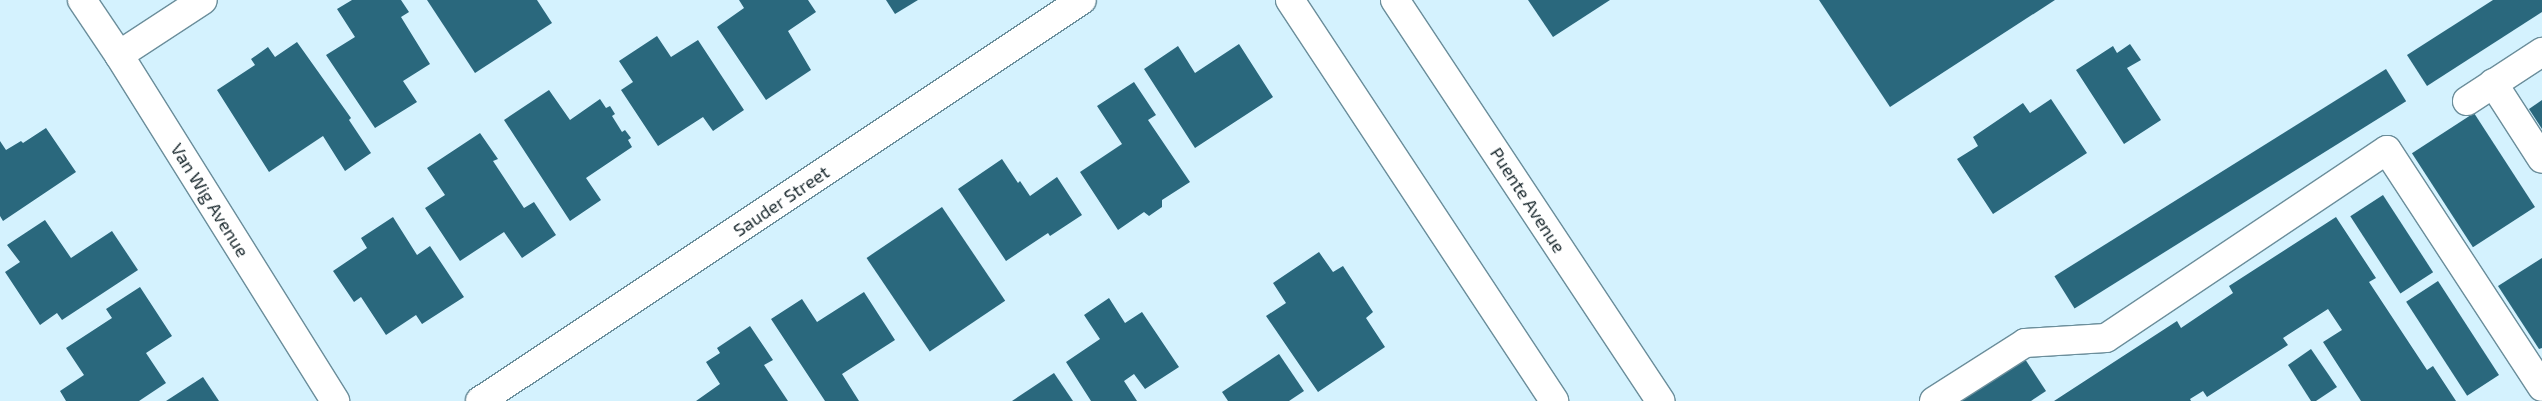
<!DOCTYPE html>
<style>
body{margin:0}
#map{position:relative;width:2542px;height:401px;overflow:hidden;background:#d4f2fe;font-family:"Exo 2",sans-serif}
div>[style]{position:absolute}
.building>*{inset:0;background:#2a687d;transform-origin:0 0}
.roads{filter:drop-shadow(1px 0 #6b8e9b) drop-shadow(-1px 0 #6b8e9b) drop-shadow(0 1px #6b8e9b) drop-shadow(0 -1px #6b8e9b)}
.minor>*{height:28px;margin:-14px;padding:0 14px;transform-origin:14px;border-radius:14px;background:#fff}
.major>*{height:28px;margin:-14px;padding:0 14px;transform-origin:14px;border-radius:14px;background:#fff}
span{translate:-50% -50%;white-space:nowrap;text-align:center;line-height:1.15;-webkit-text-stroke:5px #fff;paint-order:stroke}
.street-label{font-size:18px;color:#19282d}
</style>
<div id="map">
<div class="building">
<i style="clip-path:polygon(352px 0,401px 0,409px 12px,401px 17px,430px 64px,403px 81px,417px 102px,375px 128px,326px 55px,355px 37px,337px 9px)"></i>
<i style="clip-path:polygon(427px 0,537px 0,552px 23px,475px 73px)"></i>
<i style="clip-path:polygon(739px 0,808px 0,816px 12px,788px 31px,811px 70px,766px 100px,717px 27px,744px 8px)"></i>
<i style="clip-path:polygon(886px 0,918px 0,895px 14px)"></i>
<i style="clip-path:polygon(1528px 0,1610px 0,1553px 37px)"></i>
<i style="clip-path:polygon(1819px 0,2055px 0,1890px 107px)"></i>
<i style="clip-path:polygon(2493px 0,2542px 0,2542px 12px,2427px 86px,2407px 55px)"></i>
<i style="clip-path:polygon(657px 36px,671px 57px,698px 40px,744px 110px,713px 131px,703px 117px,658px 146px,621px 90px,633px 82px,619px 61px)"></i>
<i style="clip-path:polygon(297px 42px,351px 118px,349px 120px,371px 153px,345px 171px,323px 136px,269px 172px,217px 90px,255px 65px,251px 59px,268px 47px,275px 57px)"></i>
<i style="clip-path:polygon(1239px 44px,1273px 97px,1195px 148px,1144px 69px,1178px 46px,1195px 73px)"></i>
<i style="clip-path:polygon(2130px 44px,2141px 60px,2127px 68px,2161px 120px,2124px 144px,2076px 70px,2113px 46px,2117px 53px)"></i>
<i style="left:2386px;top:69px;width:38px;height:391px;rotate:58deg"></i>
<i style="clip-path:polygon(1134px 82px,1156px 115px,1148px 120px,1190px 182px,1162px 200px,1162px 207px,1149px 216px,1144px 212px,1118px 230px,1080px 172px,1122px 144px,1097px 106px)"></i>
<i style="clip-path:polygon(549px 90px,570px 120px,600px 99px,606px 108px,610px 106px,615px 114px,612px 116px,622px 132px,625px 130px,631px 138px,628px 140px,632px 147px,586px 178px,601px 200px,570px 221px,504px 120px)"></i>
<i style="clip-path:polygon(2051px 99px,2087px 153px,1993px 214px,1957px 159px,1978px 146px,1973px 137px,2023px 103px,2030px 113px)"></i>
<i style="clip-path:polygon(2542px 100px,2542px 129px,2529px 109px)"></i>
<i style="left:2474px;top:113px;width:112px;height:74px;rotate:57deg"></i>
<i style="clip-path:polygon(46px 128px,76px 172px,3px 221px,0 216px,0 141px,6px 150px,21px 141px,23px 143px)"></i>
<i style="clip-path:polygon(480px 133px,498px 159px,493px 161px,524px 208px,534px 202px,556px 235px,522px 258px,504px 232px,460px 261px,425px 208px,445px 195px,427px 168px)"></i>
<i style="clip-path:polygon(1002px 159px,1018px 183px,1020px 181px,1030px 196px,1057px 177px,1082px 215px,1050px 236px,1048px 233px,1006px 261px,958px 189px)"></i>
<i style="left:2383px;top:195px;width:92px;height:39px;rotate:57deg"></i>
<i style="left:942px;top:207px;width:113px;height:91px;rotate:56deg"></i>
<i style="clip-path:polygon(393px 217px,417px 255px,430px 246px,464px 297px,422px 324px,416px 315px,386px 335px,361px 297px,354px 302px,333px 271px,367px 248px,361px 238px)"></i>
<i style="clip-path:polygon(2336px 217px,2376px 278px,2369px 282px,2427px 370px,2433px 366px,2456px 401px,2361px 401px,2323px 342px,2342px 330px,2328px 309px,2283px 338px,2288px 345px,2207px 397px,2203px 391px,2190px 399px,2191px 401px,2054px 401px,2177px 321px,2181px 328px,2233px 293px,2229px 286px)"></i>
<i style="clip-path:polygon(45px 220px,71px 258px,112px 231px,138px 270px,62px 320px,57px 313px,40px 325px,5px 272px,20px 262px,7px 245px)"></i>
<i style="clip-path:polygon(1319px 252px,1333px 272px,1343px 266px,1373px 312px,1366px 318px,1385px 347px,1318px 392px,1266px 316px,1286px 303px,1273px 283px)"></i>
<i style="clip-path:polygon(2542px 258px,2542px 348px,2539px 349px,2498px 286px)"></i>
<i style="left:2438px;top:281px;width:112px;height:38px;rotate:57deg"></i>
<i style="clip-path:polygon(140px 287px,172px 336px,146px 353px,166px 383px,139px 401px,66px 401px,60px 391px,84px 375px,66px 348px,112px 318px,106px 309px)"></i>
<i style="clip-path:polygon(864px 292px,895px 340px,842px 374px,859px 401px,825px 401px,771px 319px,802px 299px,817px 322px)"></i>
<i style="clip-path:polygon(1109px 298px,1125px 323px,1142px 312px,1179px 367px,1145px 389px,1134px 374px,1124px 381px,1137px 401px,1091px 401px,1066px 362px,1100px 339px,1084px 315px)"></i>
<i style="clip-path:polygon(750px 326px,773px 360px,764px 365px,788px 401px,696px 401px,720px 384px,706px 362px,720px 353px,717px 348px)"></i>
<i style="clip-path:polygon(2311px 349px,2337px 387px,2316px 401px,2311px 401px,2288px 365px)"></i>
<i style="clip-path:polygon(1279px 354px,1304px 391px,1289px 401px,1228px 401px,1222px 392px)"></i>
<i style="clip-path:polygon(2025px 359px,2046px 391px,2031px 401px,1961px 401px)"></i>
<i style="clip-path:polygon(1054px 373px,1073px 401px,1012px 401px)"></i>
<i style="clip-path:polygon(203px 377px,219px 401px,166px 401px)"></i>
</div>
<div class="roads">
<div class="minor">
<i style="left:82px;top:0;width:66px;rotate:56.1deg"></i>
<i style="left:119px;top:55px;width:408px;rotate:58deg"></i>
<i style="left:119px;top:55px;width:100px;rotate:-33.2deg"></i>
<i style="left:2493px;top:83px;width:90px;rotate:57.2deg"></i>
<i style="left:2467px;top:101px;width:90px;rotate:-33.2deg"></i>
<i style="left:480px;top:401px;width:723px;rotate:-33.67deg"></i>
<i style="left:1934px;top:401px;width:108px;rotate:-32.5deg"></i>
<i style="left:2025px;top:343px;width:81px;rotate:-3.5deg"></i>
<i style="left:2106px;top:338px;width:338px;rotate:-33.8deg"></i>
<i style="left:2387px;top:150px;width:283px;rotate:56.8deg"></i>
</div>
<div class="major">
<i style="left:1290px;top:0;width:480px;rotate:56.6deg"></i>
<i style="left:1395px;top:0;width:481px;rotate:56.5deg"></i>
</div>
</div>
<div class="street-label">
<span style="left:210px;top:200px;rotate:58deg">Van Wig Avenue</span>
<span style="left:1528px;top:200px;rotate:57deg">Puente Avenue</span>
<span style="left:781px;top:201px;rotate:-34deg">Sauder Street</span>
</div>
</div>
